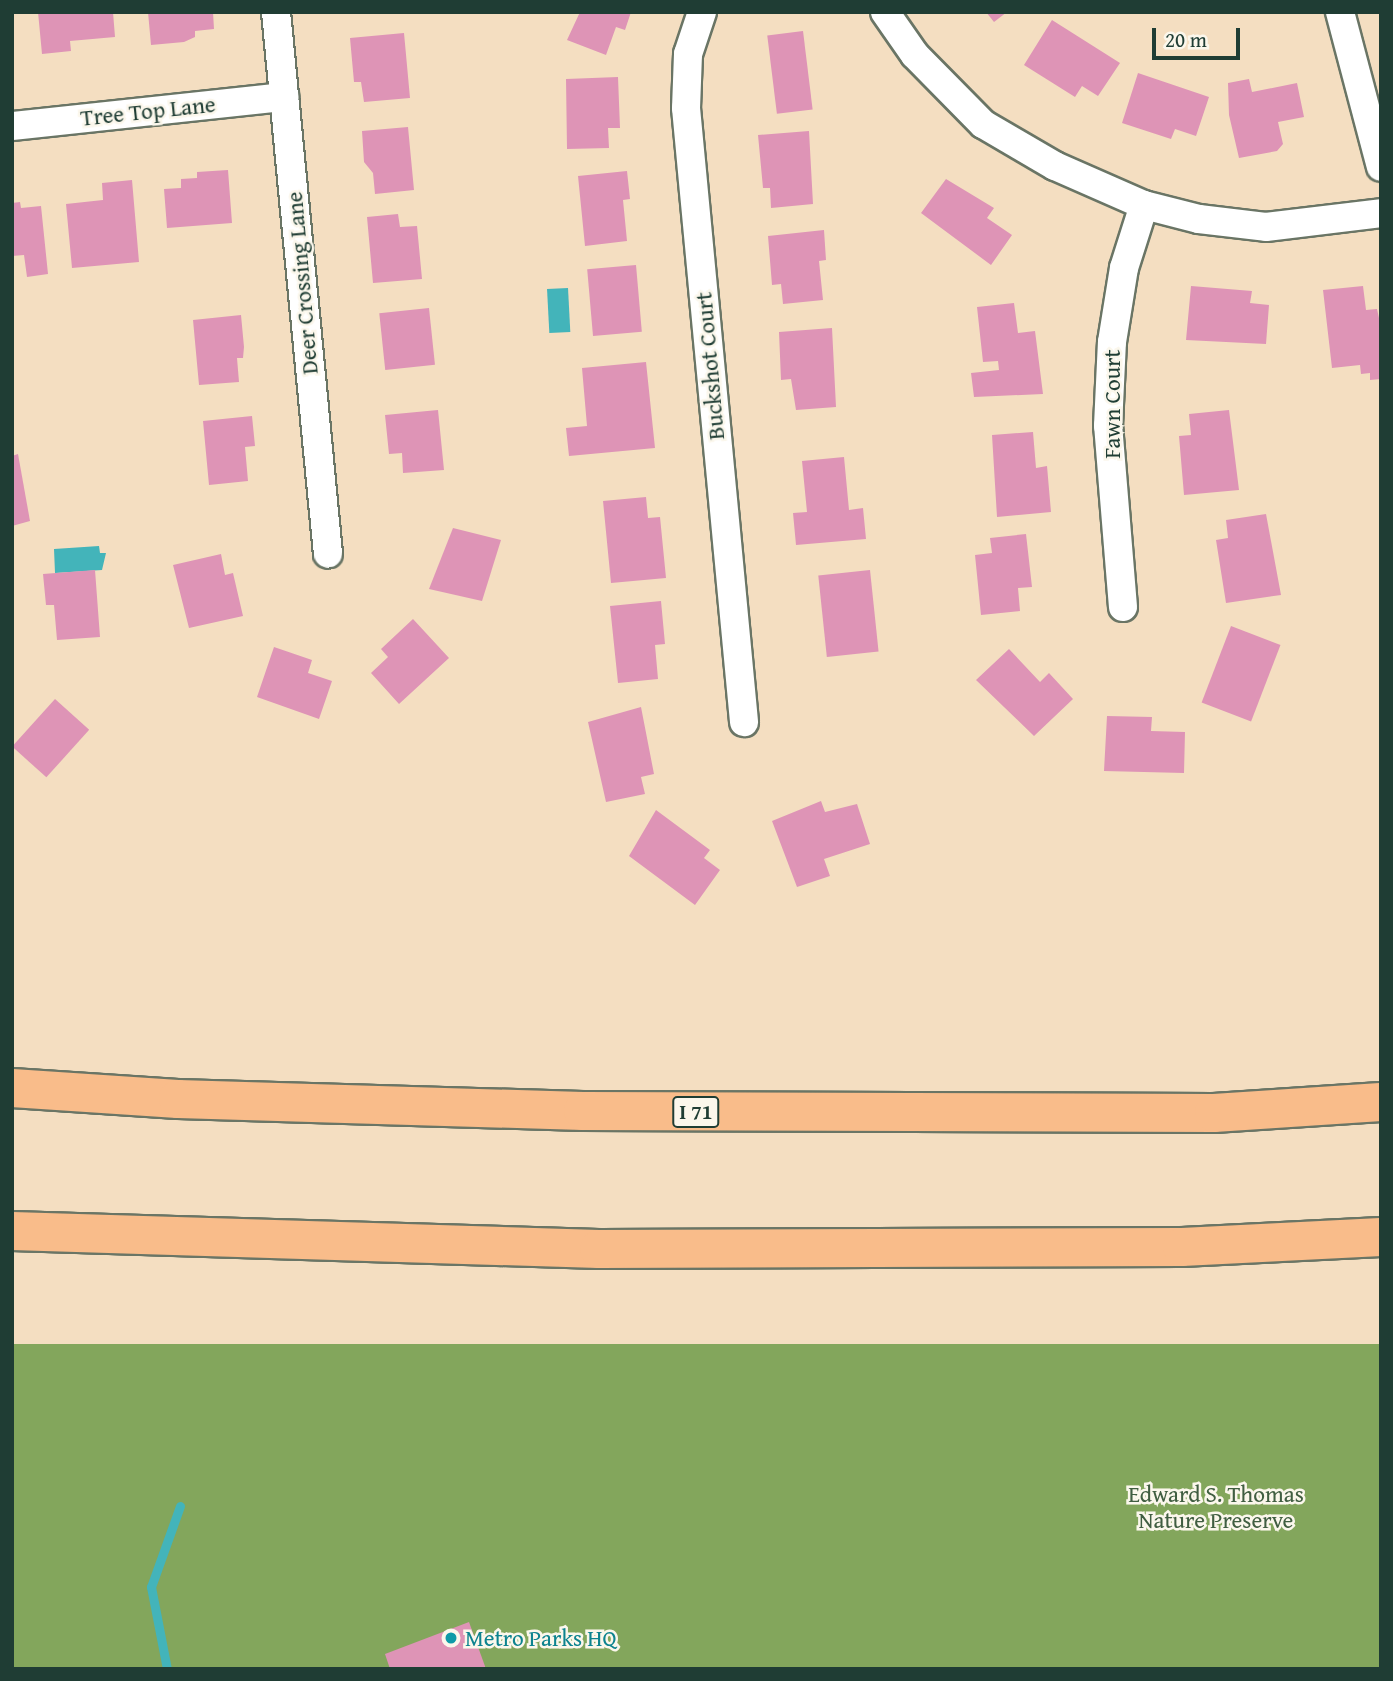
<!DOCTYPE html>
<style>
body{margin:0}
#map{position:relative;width:1393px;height:1681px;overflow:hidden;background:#f4dec1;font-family:"Gentium Book Plus",serif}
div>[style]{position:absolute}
.forest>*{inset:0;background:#83a65c;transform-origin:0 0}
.water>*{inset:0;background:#43b4ba;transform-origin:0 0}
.stream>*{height:9px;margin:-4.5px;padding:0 4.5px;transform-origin:4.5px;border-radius:4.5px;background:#43b4ba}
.building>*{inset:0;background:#de94b6;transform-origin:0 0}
.roads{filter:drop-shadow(2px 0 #6a7565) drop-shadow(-2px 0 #6a7565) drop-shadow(0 2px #6a7565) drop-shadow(0 -2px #6a7565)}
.street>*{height:28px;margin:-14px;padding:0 14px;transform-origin:14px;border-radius:14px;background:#fff}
.highway>*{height:38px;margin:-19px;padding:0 19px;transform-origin:19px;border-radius:19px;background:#f9bc8a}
.dots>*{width:19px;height:19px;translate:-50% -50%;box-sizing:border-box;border:4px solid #fbf7ec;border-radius:50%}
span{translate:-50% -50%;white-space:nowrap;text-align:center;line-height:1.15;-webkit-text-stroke:5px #fbf7ec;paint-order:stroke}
.shield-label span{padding:2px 5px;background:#fbf7ec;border:2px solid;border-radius:5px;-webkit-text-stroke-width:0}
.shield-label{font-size:21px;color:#1f3d34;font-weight:700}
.street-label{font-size:23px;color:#1f3d34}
.park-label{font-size:23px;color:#405e41}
.culture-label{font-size:23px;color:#0d838f}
.left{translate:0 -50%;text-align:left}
.frame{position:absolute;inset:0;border:14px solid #1f3d34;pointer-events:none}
.scale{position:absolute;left:1152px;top:28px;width:88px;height:32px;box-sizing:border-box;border:4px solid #1f3d34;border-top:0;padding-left:9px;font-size:21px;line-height:24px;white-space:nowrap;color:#1f3d34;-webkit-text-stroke:5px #fbf7ec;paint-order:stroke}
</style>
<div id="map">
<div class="forest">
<i style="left:1381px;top:1344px;width:325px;height:1369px;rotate:90deg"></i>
</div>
<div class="water">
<i style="left:568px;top:288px;width:44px;height:21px;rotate:87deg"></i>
<i style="clip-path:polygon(99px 546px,100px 553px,106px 553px,102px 570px,55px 573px,54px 549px)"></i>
</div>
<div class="stream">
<i style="left:167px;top:1669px;width:84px;rotate:-101deg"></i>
<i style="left:151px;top:1587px;width:86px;rotate:-70.3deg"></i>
</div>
<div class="building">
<i style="clip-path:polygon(38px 12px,113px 12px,115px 37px,70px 41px,71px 51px,42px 54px)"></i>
<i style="clip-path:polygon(148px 12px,213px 12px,214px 29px,195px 31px,195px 37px,184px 42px,151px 45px)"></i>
<i style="clip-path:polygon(580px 12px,631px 12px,625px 30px,616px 27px,606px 55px,567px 40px)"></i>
<i style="clip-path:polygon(986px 12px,1007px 12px,994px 22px)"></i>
<i style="clip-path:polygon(1052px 20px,1120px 63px,1098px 96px,1082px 86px,1075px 97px,1024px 65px)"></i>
<i style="left:803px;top:31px;width:79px;height:36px;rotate:83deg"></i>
<i style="clip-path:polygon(404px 33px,410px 98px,364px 102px,361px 82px,354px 82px,350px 38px)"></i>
<i style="clip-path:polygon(1138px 73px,1209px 97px,1196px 136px,1175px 129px,1171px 139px,1122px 123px)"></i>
<i style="clip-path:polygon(618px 77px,620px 128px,608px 128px,609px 148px,567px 149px,566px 79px)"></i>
<i style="clip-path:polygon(1249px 79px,1252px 92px,1297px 83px,1304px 117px,1278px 122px,1283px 144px,1277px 151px,1239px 158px,1229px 115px,1228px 83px)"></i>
<i style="clip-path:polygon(408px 127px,414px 190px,375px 194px,373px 173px,364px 162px,362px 131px)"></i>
<i style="clip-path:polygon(809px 131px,813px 204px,771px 208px,770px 188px,763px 188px,758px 135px)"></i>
<i style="clip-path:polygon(228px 170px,232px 223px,167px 228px,164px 189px,181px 188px,181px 179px,197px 178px,197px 172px)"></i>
<i style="clip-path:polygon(627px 171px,630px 199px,623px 200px,627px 241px,585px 246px,578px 176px)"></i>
<i style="clip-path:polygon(946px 179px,994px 208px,987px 218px,1012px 235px,991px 265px,921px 213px)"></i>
<i style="clip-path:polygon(132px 180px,139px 262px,72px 268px,66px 204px,103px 200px,102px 183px)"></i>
<i style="clip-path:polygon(20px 202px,21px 208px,41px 206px,48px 274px,27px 277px,24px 255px,12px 256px,12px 203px)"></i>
<i style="clip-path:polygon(398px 214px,400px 227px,417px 226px,422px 279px,373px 283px,367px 217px)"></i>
<i style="clip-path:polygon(824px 230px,826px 260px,819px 261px,823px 300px,783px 304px,781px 284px,772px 285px,768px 236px)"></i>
<i style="left:636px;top:265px;width:67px;height:49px;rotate:85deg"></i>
<i style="clip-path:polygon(1191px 286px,1252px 291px,1250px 303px,1269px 305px,1266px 344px,1186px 340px)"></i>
<i style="clip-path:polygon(1363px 286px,1366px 310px,1377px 309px,1381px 327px,1381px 379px,1370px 380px,1370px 373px,1361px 374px,1360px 365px,1332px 368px,1323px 290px)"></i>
<i style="clip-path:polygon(1014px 303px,1018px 333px,1035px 331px,1043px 394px,974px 397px,971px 373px,999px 370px,998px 361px,983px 362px,977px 307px)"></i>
<i style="left:429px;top:308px;width:57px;height:50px;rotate:84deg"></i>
<i style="clip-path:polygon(241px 315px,244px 347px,243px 358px,237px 358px,239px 382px,199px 385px,193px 320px)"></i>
<i style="clip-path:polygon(832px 328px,836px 407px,796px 410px,791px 379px,781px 380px,779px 332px)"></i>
<i style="clip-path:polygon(646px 362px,655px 448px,569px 456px,566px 428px,587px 426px,582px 368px)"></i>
<i style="clip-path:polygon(438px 410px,444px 470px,403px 473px,402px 453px,389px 454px,385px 415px)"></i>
<i style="clip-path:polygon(1229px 410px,1239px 490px,1184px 495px,1179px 436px,1191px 435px,1189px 414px)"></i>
<i style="clip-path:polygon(252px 416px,255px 446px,245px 447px,248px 481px,209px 485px,203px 421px)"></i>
<i style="clip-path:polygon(1033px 432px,1036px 468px,1047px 466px,1051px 512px,997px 517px,992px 435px)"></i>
<i style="clip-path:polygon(18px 454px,30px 521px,12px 526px,12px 456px)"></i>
<i style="clip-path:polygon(844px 457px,849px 510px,863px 508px,866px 539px,796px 545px,793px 513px,807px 512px,802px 461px)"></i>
<i style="clip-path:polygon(646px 497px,648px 518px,660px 517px,666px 578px,611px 583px,603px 501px)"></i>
<i style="clip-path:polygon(1266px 514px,1281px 595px,1226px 603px,1216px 540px,1228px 538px,1226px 520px)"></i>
<i style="clip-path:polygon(453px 528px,501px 540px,482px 601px,429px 589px)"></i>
<i style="clip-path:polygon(1026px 534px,1032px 587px,1018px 588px,1020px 611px,981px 615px,975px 555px,992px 553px,990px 538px)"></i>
<i style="clip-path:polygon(221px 554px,225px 575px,233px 573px,243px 616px,189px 628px,173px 565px)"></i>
<i style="clip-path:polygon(95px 570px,100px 637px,57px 640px,54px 605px,46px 605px,43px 574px)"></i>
<i style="left:870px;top:570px;width:82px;height:52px;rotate:84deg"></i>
<i style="clip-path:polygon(661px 601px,665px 644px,655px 645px,658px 679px,618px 683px,610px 606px)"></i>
<i style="clip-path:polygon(413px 619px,449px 658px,399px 704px,371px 673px,388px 657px,381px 649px)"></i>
<i style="left:1231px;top:626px;width:53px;height:82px;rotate:21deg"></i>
<i style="clip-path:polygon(274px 647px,312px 660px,308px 673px,332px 681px,319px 719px,257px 697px)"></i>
<i style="clip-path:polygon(1009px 649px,1040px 682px,1049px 673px,1073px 699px,1034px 736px,976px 680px)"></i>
<i style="left:55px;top:699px;width:46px;height:64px;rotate:42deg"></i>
<i style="clip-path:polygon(641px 707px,654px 774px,641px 777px,645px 794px,606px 802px,588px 722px)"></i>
<i style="clip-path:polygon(1107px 716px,1152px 717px,1151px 731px,1185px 732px,1184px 773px,1104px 771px)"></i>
<i style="clip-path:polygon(821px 801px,825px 812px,857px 804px,870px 844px,824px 859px,830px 876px,797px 887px,772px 821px)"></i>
<i style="clip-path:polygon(656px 810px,710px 850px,704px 858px,720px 870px,695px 905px,629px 856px)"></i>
<i style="clip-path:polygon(469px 1622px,486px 1669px,390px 1669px,385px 1654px)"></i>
</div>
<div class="roads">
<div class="street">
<i style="left:276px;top:12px;width:544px;rotate:84.52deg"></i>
<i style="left:702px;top:12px;width:44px;rotate:108.4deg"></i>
<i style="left:688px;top:54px;width:54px;rotate:92.1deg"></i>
<i style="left:686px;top:108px;width:617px;rotate:84.6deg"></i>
<i style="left:885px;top:12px;width:52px;rotate:55.1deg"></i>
<i style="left:915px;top:55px;width:97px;rotate:45.4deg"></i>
<i style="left:983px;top:124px;width:83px;rotate:30.3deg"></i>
<i style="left:1055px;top:166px;width:97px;rotate:23.7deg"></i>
<i style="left:1144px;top:205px;width:57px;rotate:14.3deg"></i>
<i style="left:1199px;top:219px;width:67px;rotate:6.8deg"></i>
<i style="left:1266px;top:227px;width:116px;rotate:-6.9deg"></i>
<i style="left:1340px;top:12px;width:160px;rotate:75.2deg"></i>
<i style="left:12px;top:126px;width:274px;rotate:-6.1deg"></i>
<i style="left:1123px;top:607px;width:182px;rotate:-94.7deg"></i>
<i style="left:1108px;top:426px;width:84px;rotate:-87.3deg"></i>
<i style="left:1112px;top:342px;width:75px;rotate:-80.8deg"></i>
<i style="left:1124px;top:268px;width:66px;rotate:-72.4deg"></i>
</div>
<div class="highway">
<i style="left:12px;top:1088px;width:166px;rotate:3.8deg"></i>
<i style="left:178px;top:1099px;width:405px;rotate:1.7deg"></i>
<i style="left:583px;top:1111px;width:631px;rotate:0.18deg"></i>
<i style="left:1214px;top:1113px;width:167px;rotate:-3.8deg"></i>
<i style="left:12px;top:1231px;width:587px;rotate:1.76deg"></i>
<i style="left:599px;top:1249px;width:583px;rotate:-0.2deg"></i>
<i style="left:1182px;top:1247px;width:199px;rotate:-2.9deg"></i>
</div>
</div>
<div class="dots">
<i style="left:451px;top:1638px;background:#0f9aa8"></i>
</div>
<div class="shield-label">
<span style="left:696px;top:1112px">I 71</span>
</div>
<div class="street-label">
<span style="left:148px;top:111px;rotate:-6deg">Tree Top Lane</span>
<span style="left:302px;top:283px;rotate:-95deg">Deer Crossing Lane</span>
<span style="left:710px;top:366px;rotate:-95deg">Buckshot Court</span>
<span style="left:1112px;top:404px;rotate:-90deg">Fawn Court</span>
</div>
<div class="park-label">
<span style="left:1216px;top:1507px">Edward S. Thomas<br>Nature Preserve</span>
</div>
<div class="culture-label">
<span class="left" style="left:465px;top:1638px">Metro Parks HQ</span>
</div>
<div class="frame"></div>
<div class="scale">20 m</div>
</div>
